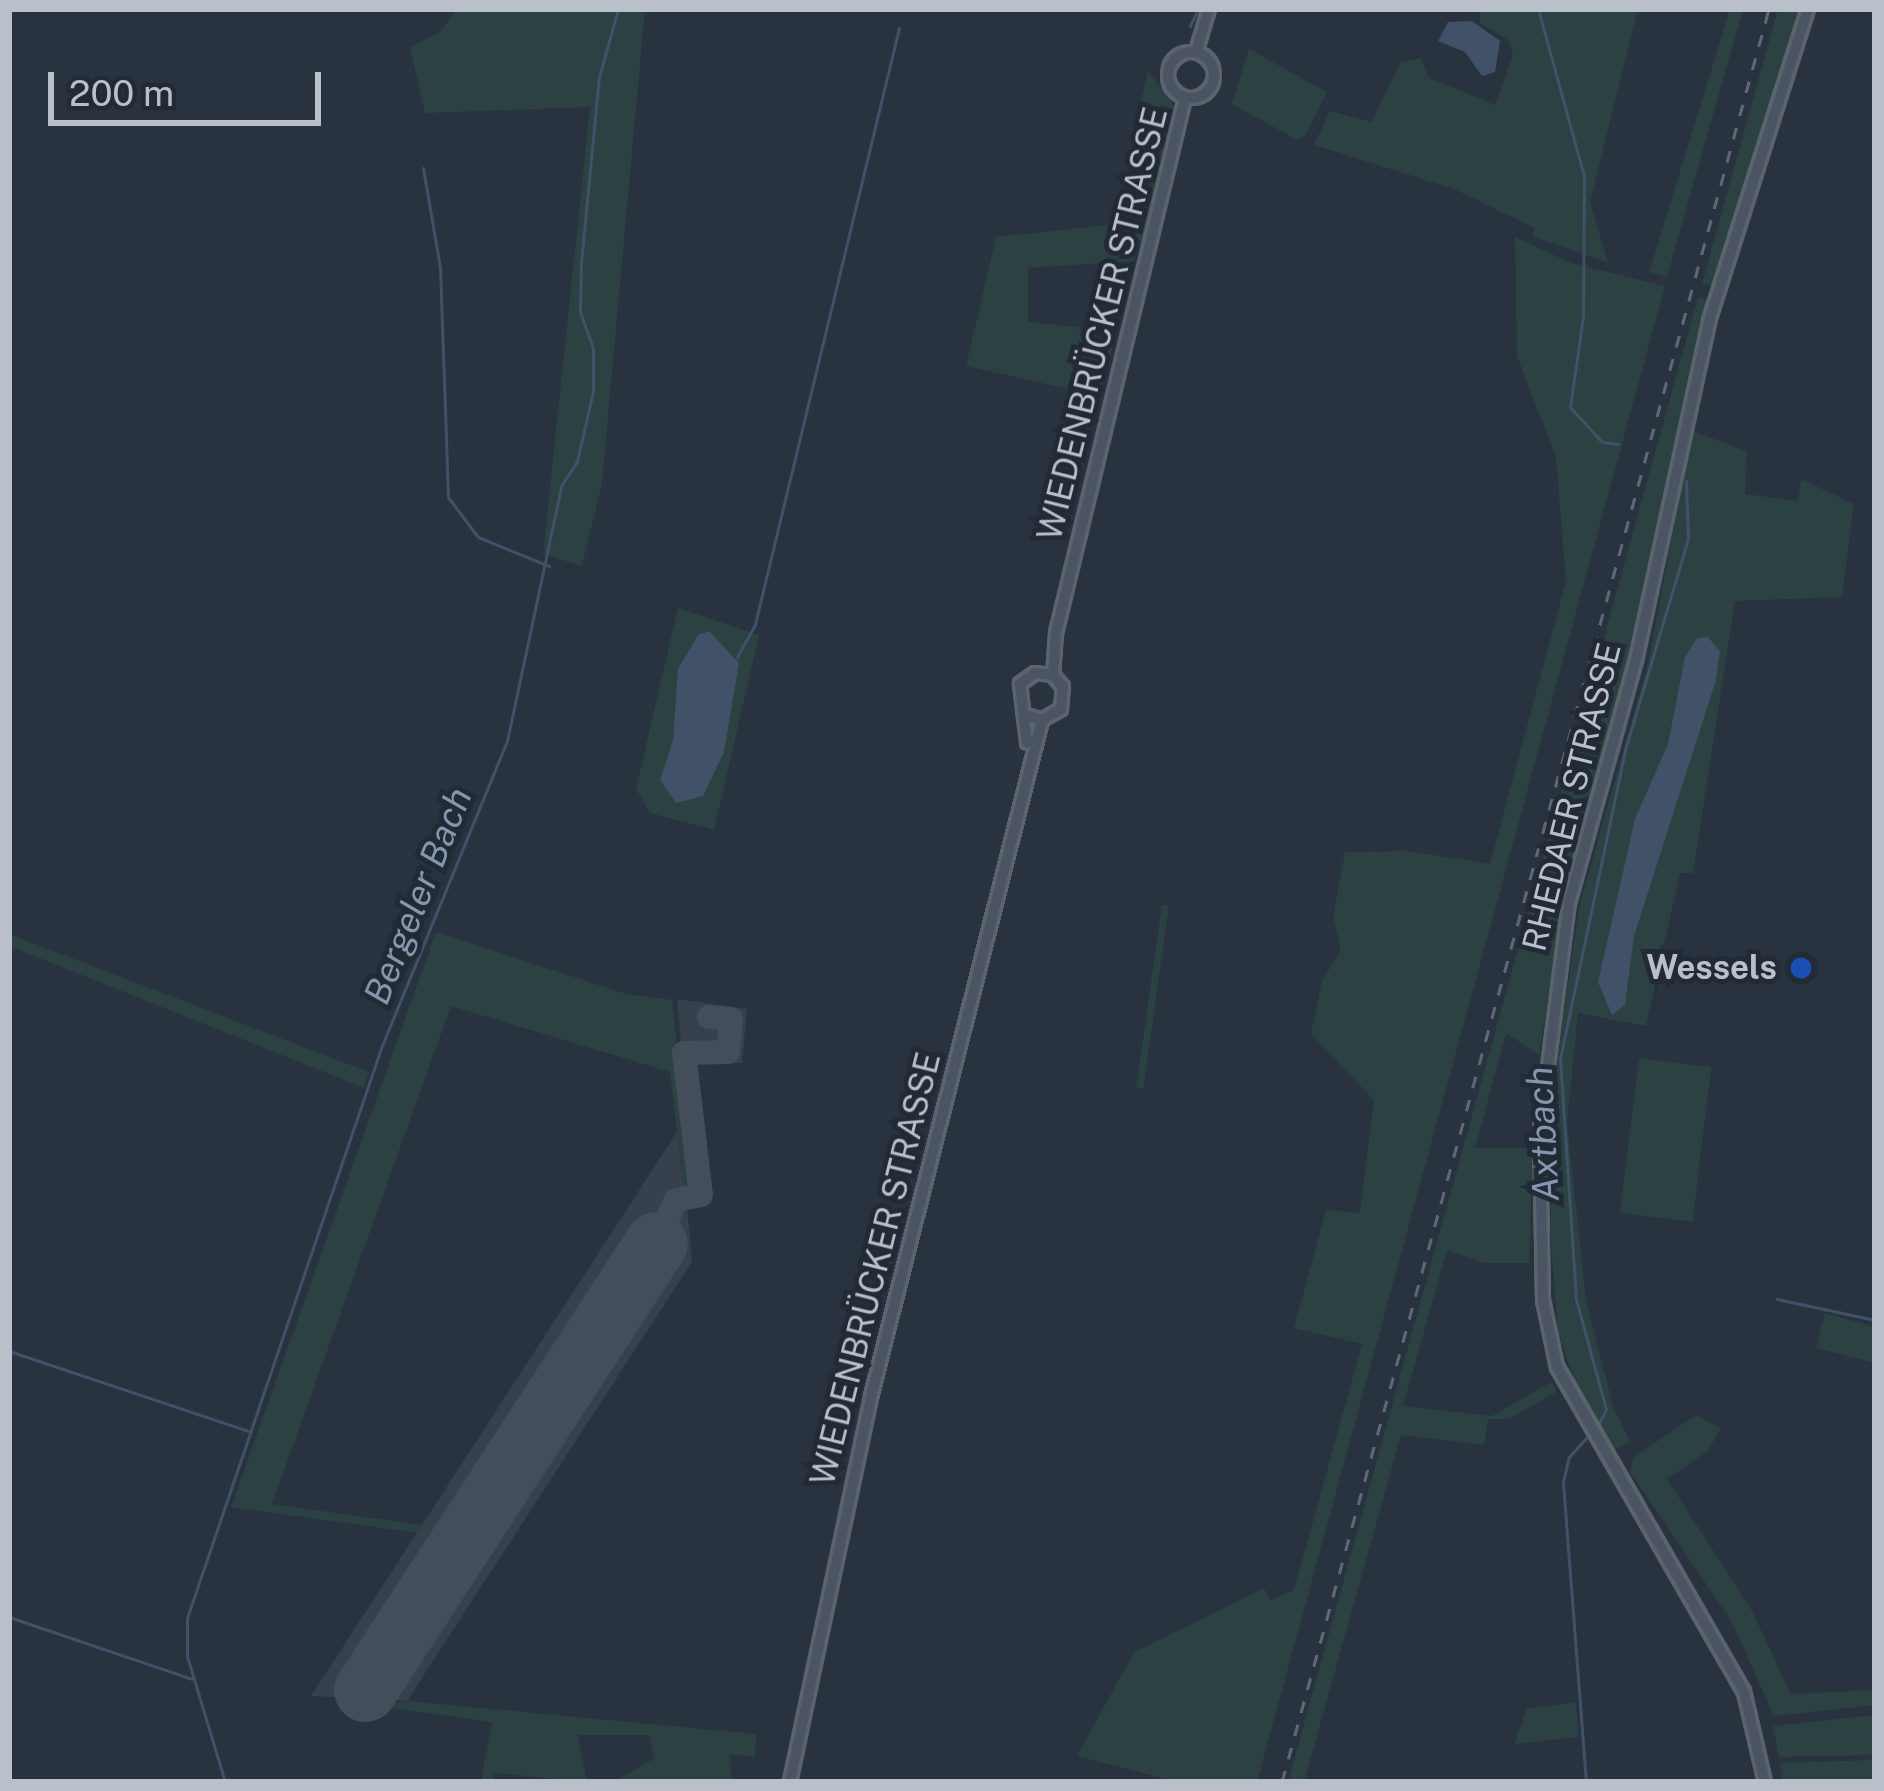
<!DOCTYPE html>
<meta charset="utf-8">
<style>
body{margin:0}
#map{position:relative;width:1884px;height:1791px;overflow:hidden;background:#293340;font-family:"Public Sans",sans-serif}
div>[style]{position:absolute}
.airport>*{inset:0;background:#37404d}
.green>*{inset:0;background:#2c4142;transform-origin:0 0}
.water>*{inset:0;background:#405168}
.stream>*{height:3px;margin:-1.5px;padding:0 1.5px;transform-origin:1.5px;border-radius:1.5px;background:#405168}
.taxiway>*{height:24px;margin:-12px;padding:0 12px;transform-origin:12px;border-radius:12px;background:#444e5b}
.runway>*{height:63px;margin:-31.5px;padding:0 31.5px;transform-origin:31.5px;border-radius:31.5px;background:#444e5b}
.roads{filter:drop-shadow(3px 0 #5b636d) drop-shadow(-3px 0 #5b636d) drop-shadow(0 3px #5b636d) drop-shadow(0 -3px #5b636d)}
.secondary>*{height:10px;margin:-5px;padding:0 5px;transform-origin:5px;border-radius:5px;background:#4b5463}
.secondary>.ring{margin:-5px;padding:0;box-sizing:content-box;background:none;border:10px solid #4b5463;border-radius:50%}
.rail>*{height:3px;margin-top:-1.5px;transform-origin:0;background:repeating-linear-gradient(90deg,#5f6976 0 12px,transparent 0 24px)}
.dots>*{width:33px;height:33px;translate:-50% -50%;box-sizing:border-box;border:6px solid #222a35;border-radius:50%}
span{translate:-50% -50%;white-space:nowrap;text-align:center;line-height:1.15;-webkit-text-stroke:10px #222a35;paint-order:stroke}
.street-label{font-size:33px;color:#bac0ca}
.poi-label{font-size:33px;color:#bac0ca;font-weight:700}
.right{translate:-100% -50%;text-align:right}
.water-label{font-size:36px;color:#8497af;font-style:italic}
.frame{position:absolute;inset:0;border:12px solid #bac0ca;pointer-events:none}
.scale{position:absolute;left:48px;top:72px;width:273px;height:54px;box-sizing:border-box;border:6px solid #bac0ca;border-top:0;padding-left:15px;font-size:36px;line-height:42px;white-space:nowrap;color:#bac0ca;-webkit-text-stroke:9px #222a35;paint-order:stroke}
</style>
<div id="map">
<div class="airport">
<i style="clip-path:polygon(677px 999px,747px 1009px,742px 1063px,692px 1064px,711px 1202px,687px 1205px,692px 1262px,407px 1701px,311px 1696px,677px 1132px,684px 1192px,695px 1192px)"></i>
</div>
<div class="green">
<i style="clip-path:polygon(457px 9px,645px 9px,602px 483px,582px 566px,543px 554px,590px 107px,425px 113px,410px 48px,441px 31px)"></i>
<i style="clip-path:polygon(1480px 9px,1638px 9px,1590px 202px,1608px 263px,1532px 236px,1535px 228px,1454px 189px,1314px 145px,1330px 111px,1372px 122px,1400px 62px,1421px 58px,1429px 78px,1495px 105px,1513px 55px,1508px 40px,1480px 23px)"></i>
<i style="clip-path:polygon(1730px 9px,1743px 9px,1667px 277px,1649px 272px)"></i>
<i style="clip-path:polygon(1778px 9px,1802px 9px,1794px 45px,1716px 286px,1702px 284px)"></i>
<i style="clip-path:polygon(1249px 49px,1327px 92px,1305px 136px,1297px 140px,1232px 104px)"></i>
<i style="clip-path:polygon(1148px 71px,1175px 108px,1150px 221px,1133px 261px,1028px 268px,1028px 322px,1079px 327px,1081px 339px,1115px 338px,1100px 396px,966px 366px,996px 237px,1144px 221px,1168px 121px,1138px 114px)"></i>
<i style="clip-path:polygon(1515px 237px,1571px 263px,1665px 286px,1257px 1782px,1178px 1782px,1077px 1756px,1134px 1652px,1264px 1588px,1270px 1601px,1294px 1590px,1362px 1344px,1294px 1328px,1326px 1210px,1360px 1213px,1374px 1100px,1311px 1034px,1322px 981px,1341px 950px,1333px 917px,1345px 852px,1409px 851px,1490px 864px,1566px 581px,1556px 457px,1517px 356px)"></i>
<i style="clip-path:polygon(1698px 297px,1710px 300px,1629px 662px,1563px 902px,1539px 1055px,1506px 1033px,1475px 1148px,1533px 1148px,1529px 1263px,1484px 1263px,1447px 1250px,1403px 1406px,1492px 1416px,1552px 1382px,1556px 1392px,1510px 1419px,1488px 1419px,1484px 1445px,1401px 1435px,1304px 1782px,1288px 1782px)"></i>
<i style="clip-path:polygon(1692px 431px,1747px 451px,1745px 494px,1798px 501px,1801px 479px,1854px 504px,1842px 597px,1735px 601px,1693px 873px,1680px 873px,1646px 1026px,1578px 1013px,1567px 1122px,1586px 1300px,1613px 1406px,1630px 1442px,1611px 1451px,1582px 1402px,1558px 1332px,1550px 1233px,1554px 1085px,1579px 907px,1648px 664px)"></i>
<i style="clip-path:polygon(678px 608px,759px 635px,714px 830px,650px 813px,636px 789px)"></i>
<i style="left:1162px;top:905px;width:7px;height:184px;rotate:8deg"></i>
<i style="clip-path:polygon(436px 932px,626px 994px,672px 1000px,692px 1192px,684px 1193px,670px 1072px,451px 1006px,272px 1504px,422px 1525px,418px 1533px,231px 1507px)"></i>
<i style="clip-path:polygon(9px 934px,369px 1072px,364px 1088px,9px 946px)"></i>
<i style="left:1639px;top:1058px;width:73px;height:156px;rotate:7deg"></i>
<i style="clip-path:polygon(1825px 1313px,1875px 1327px,1875px 1363px,1816px 1348px)"></i>
<i style="clip-path:polygon(1696px 1415px,1721px 1428px,1708px 1451px,1667px 1479px,1752px 1611px,1791px 1694px,1875px 1690px,1875px 1705px,1774px 1716px,1732px 1622px,1630px 1472px,1634px 1457px)"></i>
<i style="clip-path:polygon(407px 1701px,756px 1734px,755px 1757px,729px 1754px,732px 1782px,614px 1782px,655px 1758px,649px 1735px,578px 1735px,587px 1782px,495px 1773px,493px 1782px,481px 1782px,492px 1722px,376px 1706px)"></i>
<i style="clip-path:polygon(1576px 1702px,1578px 1737px,1514px 1744px,1527px 1709px)"></i>
<i style="clip-path:polygon(1875px 1715px,1875px 1755px,1779px 1757px,1773px 1726px)"></i>
<i style="clip-path:polygon(1873px 1760px,1871px 1782px,1783px 1782px,1780px 1763px)"></i>
</div>
<div class="water">
<i style="clip-path:polygon(1472px 21px,1500px 41px,1495px 72px,1482px 76px,1465px 52px,1438px 41px,1448px 22px)"></i>
<i style="clip-path:polygon(709px 631px,739px 663px,724px 752px,703px 796px,676px 803px,660px 780px,673px 740px,678px 669px,698px 635px)"></i>
<i style="clip-path:polygon(1708px 637px,1720px 651px,1716px 680px,1634px 936px,1625px 1005px,1612px 1015px,1598px 982px,1635px 819px,1668px 744px,1685px 657px,1697px 638px)"></i>
</div>
<div class="stream">
<i style="left:1538px;top:9px;width:173px;rotate:74.6deg"></i>
<i style="left:1584px;top:176px;width:141px;rotate:90.4deg"></i>
<i style="left:1583px;top:317px;width:91px;rotate:98.2deg"></i>
<i style="left:1570px;top:407px;width:47px;rotate:47.6deg"></i>
<i style="left:1602px;top:442px;width:16px;rotate:7deg"></i>
<i style="left:1190px;top:26px;width:19px;rotate:-65deg"></i>
<i style="left:423px;top:168px;width:100px;rotate:80.3deg"></i>
<i style="left:440px;top:267px;width:230px;rotate:88deg"></i>
<i style="left:448px;top:497px;width:50px;rotate:53.1deg"></i>
<i style="left:478px;top:537px;width:77px;rotate:22.2deg"></i>
<i style="left:737px;top:657px;width:38px;rotate:-61deg"></i>
<i style="left:755px;top:624px;width:613px;rotate:-76.42deg"></i>
<i style="left:1777px;top:1299px;width:100px;rotate:12.1deg"></i>
<i style="left:9px;top:1351px;width:255px;rotate:18.5deg"></i>
<i style="left:1597px;top:1427px;width:20px;rotate:-63deg"></i>
<i style="left:1606px;top:1409px;width:114px;rotate:-105.3deg"></i>
<i style="left:1576px;top:1299px;width:241px;rotate:-93.8deg"></i>
<i style="left:1560px;top:1059px;width:316px;rotate:-78.1deg"></i>
<i style="left:1625px;top:750px;width:221px;rotate:-73.4deg"></i>
<i style="left:1688px;top:538px;width:57px;rotate:-92deg"></i>
<i style="left:9px;top:1617px;width:193px;rotate:18.7deg"></i>
<i style="left:225px;top:1782px;width:132px;rotate:-106.8deg"></i>
<i style="left:187px;top:1656px;width:38px;rotate:-90deg"></i>
<i style="left:187px;top:1618px;width:602px;rotate:-71.2deg"></i>
<i style="left:381px;top:1048px;width:332px;rotate:-67.7deg"></i>
<i style="left:507px;top:741px;width:261px;rotate:-78deg"></i>
<i style="left:561px;top:486px;width:30px;rotate:-57deg"></i>
<i style="left:577px;top:461px;width:72px;rotate:-77.1deg"></i>
<i style="left:593px;top:391px;width:43px;rotate:-90deg"></i>
<i style="left:593px;top:348px;width:38px;rotate:-110deg"></i>
<i style="left:580px;top:312px;width:49px;rotate:-88.8deg"></i>
<i style="left:581px;top:263px;width:187px;rotate:-84.5deg"></i>
<i style="left:599px;top:77px;width:71px;rotate:-74.4deg"></i>
<i style="left:1586px;top:1782px;width:301px;rotate:-94.4deg"></i>
<i style="left:1563px;top:1482px;width:26px;rotate:-77deg"></i>
<i style="left:1569px;top:1457px;width:31px;rotate:-48deg"></i>
</div>
<div class="taxiway">
<i style="left:656px;top:1243px;width:47px;rotate:-65.1deg"></i>
<i style="left:676px;top:1200px;width:25px;rotate:-11deg"></i>
<i style="left:701px;top:1195px;width:143px;rotate:-96.8deg"></i>
<i style="left:684px;top:1053px;width:44px;rotate:-1.3deg"></i>
<i style="left:728px;top:1052px;width:33px;rotate:-85deg"></i>
<i style="left:731px;top:1019px;width:22px;rotate:-175deg"></i>
</div>
<div class="runway">
<i style="left:365px;top:1690px;width:533px;rotate:-56.94deg"></i>
</div>
<div class="roads">
<div class="secondary">
<i class="ring" style="left:1168px;top:52px;width:36px;height:36px"></i>
<i style="left:1196px;top:52px;width:45px;rotate:-73.2deg"></i>
<i style="left:1053px;top:675px;width:42px;rotate:-85.9deg"></i>
<i style="left:1056px;top:633px;width:550px;rotate:-76.44deg"></i>
<i style="left:1026px;top:715px;width:17px;rotate:17deg"></i>
<i style="left:1042px;top:720px;width:22px;rotate:-30deg"></i>
<i style="left:1061px;top:709px;width:22px;rotate:-85deg"></i>
<i style="left:1063px;top:687px;width:16px;rotate:-130deg"></i>
<i style="left:1053px;top:675px;width:18px;rotate:-174deg"></i>
<i style="left:1035px;top:673px;width:19px;rotate:144deg"></i>
<i style="left:1020px;top:684px;width:59px;rotate:83.2deg"></i>
<i style="left:790px;top:1782px;width:393px;rotate:-78.1deg"></i>
<i style="left:871px;top:1397px;width:698px;rotate:-75.82deg"></i>
<i style="left:1765px;top:1782px;width:92px;rotate:-103.1deg"></i>
<i style="left:1744px;top:1692px;width:375px;rotate:-119.9deg"></i>
<i style="left:1557px;top:1367px;width:68px;rotate:-101.8deg"></i>
<i style="left:1543px;top:1300px;width:171px;rotate:-91deg"></i>
<i style="left:1540px;top:1129px;width:228px;rotate:-82.7deg"></i>
<i style="left:1569px;top:903px;width:252px;rotate:-74.6deg"></i>
<i style="left:1636px;top:660px;width:347px;rotate:-77.8deg"></i>
<i style="left:1709px;top:321px;width:327px;rotate:-72.4deg"></i>
</div>
</div>
<div class="rail">
<i style="left:1282px;top:1782px;width:1839px;rotate:-74.64deg"></i>
</div>
<div class="dots">
<i style="left:1801px;top:968px;background:#1a4fb4"></i>
</div>
<div class="street-label">
<span style="left:1103px;top:324px;rotate:-76deg">WIEDENBRÜCKER STRASSE</span>
<span style="left:1572px;top:797px;rotate:-76deg">RHEDAER STRASSE</span>
<span style="left:876px;top:1269px;rotate:-76deg">WIEDENBRÜCKER STRASSE</span>
</div>
<div class="poi-label">
<span class="right" style="left:1777px;top:968px">Wessels</span>
</div>
<div class="water-label">
<span style="left:418px;top:896px;rotate:-68deg">Bergeler Bach</span>
<span style="left:1543px;top:1134px;rotate:-93deg">Axtbach</span>
</div>
<div class="frame"></div>
<div class="scale">200 m</div>
</div>
